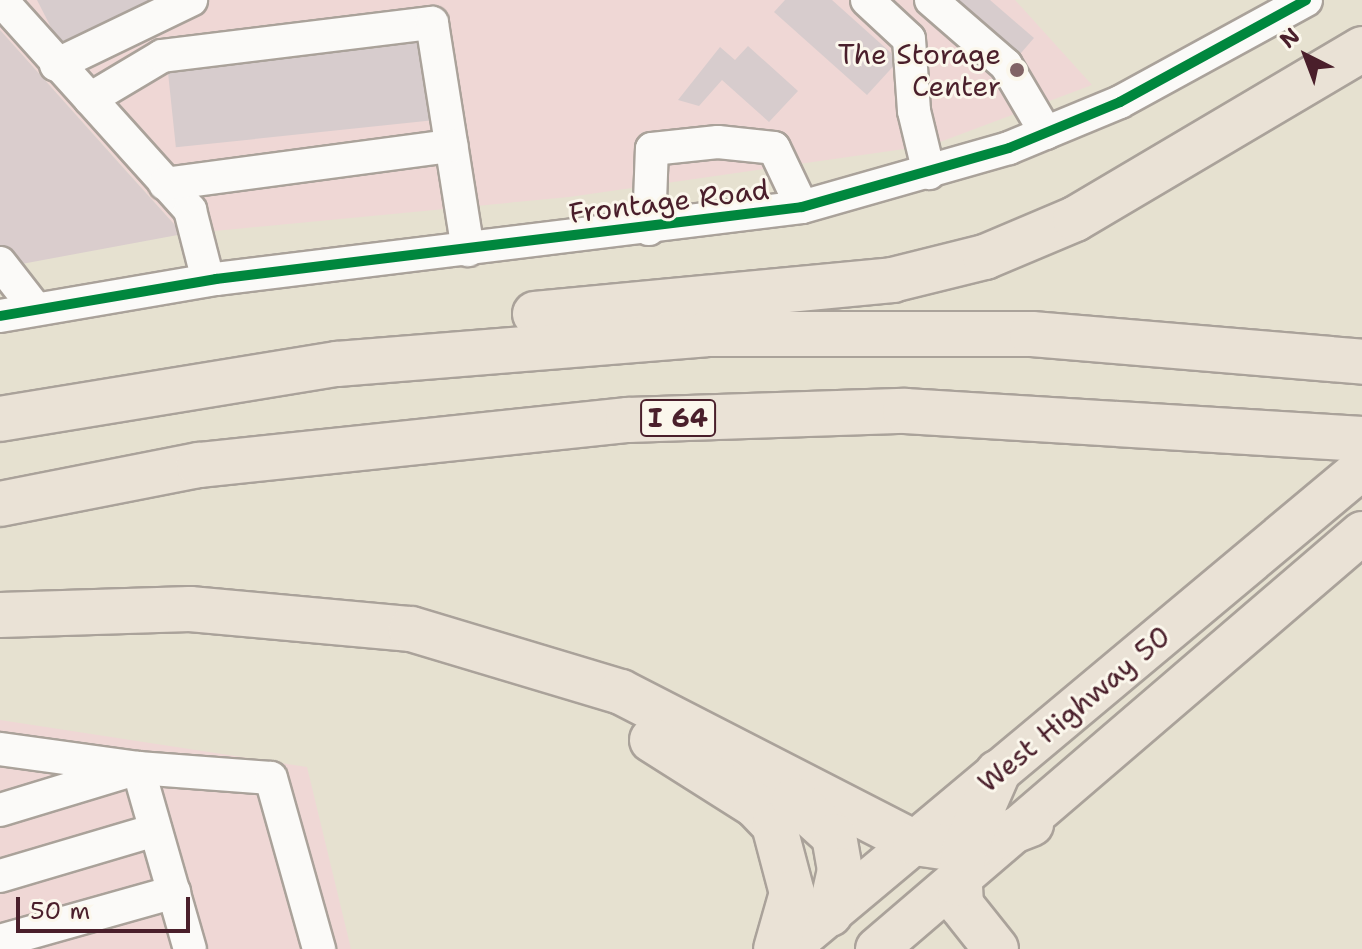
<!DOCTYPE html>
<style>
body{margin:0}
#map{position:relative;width:1362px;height:949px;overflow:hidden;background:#e6e1d0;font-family:"Shantell Sans",sans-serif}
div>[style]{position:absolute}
.built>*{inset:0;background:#efd7d5}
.industrial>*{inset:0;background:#dacdcd}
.building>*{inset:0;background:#d7cccd;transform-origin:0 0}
.roads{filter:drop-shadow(2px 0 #aaa29a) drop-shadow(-2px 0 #aaa29a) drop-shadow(0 2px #aaa29a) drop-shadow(0 -2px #aaa29a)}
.minor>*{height:32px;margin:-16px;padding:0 16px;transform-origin:16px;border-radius:16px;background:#fbfaf8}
.major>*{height:42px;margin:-21px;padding:0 21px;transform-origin:21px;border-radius:21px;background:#eae2d6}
.highway>*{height:44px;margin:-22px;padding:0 22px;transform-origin:22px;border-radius:22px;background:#eae2d6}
.cycleway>*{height:10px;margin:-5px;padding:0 5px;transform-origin:5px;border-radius:5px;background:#00873e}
.dots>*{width:22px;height:22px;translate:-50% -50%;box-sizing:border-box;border:4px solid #fbf7ec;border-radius:50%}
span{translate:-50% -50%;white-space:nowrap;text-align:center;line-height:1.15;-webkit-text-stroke:6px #fbf7ec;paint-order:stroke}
.shield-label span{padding:2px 6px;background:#fbf7ec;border:2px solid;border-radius:6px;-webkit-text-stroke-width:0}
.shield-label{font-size:26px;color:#4a1f2b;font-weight:700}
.poi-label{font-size:28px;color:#4a1f2b}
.right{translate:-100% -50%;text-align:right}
.street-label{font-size:28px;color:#4a1f2b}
.north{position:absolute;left:1266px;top:16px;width:80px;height:80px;-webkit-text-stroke:6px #fbf7ec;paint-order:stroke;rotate:318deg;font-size:22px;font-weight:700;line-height:32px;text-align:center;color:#4a1f2b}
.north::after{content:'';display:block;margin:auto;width:28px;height:36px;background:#4a1f2b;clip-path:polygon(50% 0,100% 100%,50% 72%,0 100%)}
.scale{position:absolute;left:16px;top:897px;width:174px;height:36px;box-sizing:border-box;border:4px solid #4a1f2b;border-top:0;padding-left:10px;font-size:24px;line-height:28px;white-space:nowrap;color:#4a1f2b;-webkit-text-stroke:6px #fbf7ec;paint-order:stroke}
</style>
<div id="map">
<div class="built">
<i style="clip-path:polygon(0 0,1015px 0,1092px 85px,932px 145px,569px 197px,183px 234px,0 30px)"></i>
<i style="clip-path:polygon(0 720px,307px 767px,351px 949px,0 949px)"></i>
</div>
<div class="industrial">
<i style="clip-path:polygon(0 30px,127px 172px,183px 234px,0 268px)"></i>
</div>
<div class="building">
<i style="clip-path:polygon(37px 0,160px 0,62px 49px)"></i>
<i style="clip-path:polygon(785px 0,832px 0,899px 60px,867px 95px,774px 12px)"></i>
<i style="clip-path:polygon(946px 0,990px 0,1034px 38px,1015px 60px)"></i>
<i style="left:422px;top:40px;width:81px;height:256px;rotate:84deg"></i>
<i style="clip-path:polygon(748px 46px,798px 91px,769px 122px,722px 80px,699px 106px,678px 100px,720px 47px,735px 60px)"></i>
</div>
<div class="roads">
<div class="minor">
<i style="left:1px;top:0;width:283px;rotate:48deg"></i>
<i style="left:190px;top:210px;width:72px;rotate:75.6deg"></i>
<i style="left:867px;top:0;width:57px;rotate:42.9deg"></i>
<i style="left:909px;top:39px;width:72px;rotate:86deg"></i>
<i style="left:914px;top:111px;width:64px;rotate:76.4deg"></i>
<i style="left:931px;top:0;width:99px;rotate:40.9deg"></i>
<i style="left:1006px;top:65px;width:79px;rotate:59.5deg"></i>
<i style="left:56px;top:65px;width:150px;rotate:-25.7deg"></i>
<i style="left:90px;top:99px;width:84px;rotate:-30.8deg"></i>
<i style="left:162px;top:56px;width:272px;rotate:-7deg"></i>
<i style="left:432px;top:23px;width:230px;rotate:81deg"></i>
<i style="left:165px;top:184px;width:289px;rotate:-7.6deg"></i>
<i style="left:649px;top:229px;width:80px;rotate:-87.9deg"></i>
<i style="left:652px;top:149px;width:66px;rotate:-6.1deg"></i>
<i style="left:718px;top:142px;width:56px;rotate:6.1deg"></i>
<i style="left:774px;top:148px;width:65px;rotate:64.6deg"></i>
<i style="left:0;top:263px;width:57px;rotate:52.1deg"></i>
<i style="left:0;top:316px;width:219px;rotate:-9.7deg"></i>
<i style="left:216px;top:279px;width:590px;rotate:-7deg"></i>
<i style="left:802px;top:207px;width:215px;rotate:-15.9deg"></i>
<i style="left:1009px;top:148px;width:120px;rotate:-22.5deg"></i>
<i style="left:1120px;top:102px;width:212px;rotate:-28.7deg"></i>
<i style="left:0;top:749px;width:139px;rotate:7.8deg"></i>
<i style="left:138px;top:768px;width:188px;rotate:74deg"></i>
<i style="left:0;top:810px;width:144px;rotate:-16.9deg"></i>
<i style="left:138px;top:768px;width:133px;rotate:4.3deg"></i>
<i style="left:271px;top:778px;width:178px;rotate:74.3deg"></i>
<i style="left:0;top:876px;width:162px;rotate:-16.5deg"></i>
<i style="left:0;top:941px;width:181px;rotate:-15.7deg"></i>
</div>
<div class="major">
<i style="left:787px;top:949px;width:750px;rotate:-39.91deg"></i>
<i style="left:877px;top:949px;width:639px;rotate:-40.62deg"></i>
</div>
<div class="highway">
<i style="left:535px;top:314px;width:359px;rotate:-5.4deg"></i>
<i style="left:892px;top:280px;width:96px;rotate:-13.9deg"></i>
<i style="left:985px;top:257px;width:98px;rotate:-22.9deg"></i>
<i style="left:1075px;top:219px;width:334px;rotate:-30.6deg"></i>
<i style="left:0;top:419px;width:341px;rotate:-9.3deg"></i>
<i style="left:337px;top:364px;width:370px;rotate:-4.6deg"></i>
<i style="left:706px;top:334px;width:326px"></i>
<i style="left:1032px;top:334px;width:331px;rotate:4.8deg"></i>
<i style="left:0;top:504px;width:203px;rotate:-11.1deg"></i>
<i style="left:199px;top:465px;width:431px;rotate:-6deg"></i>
<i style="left:628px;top:420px;width:277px;rotate:-1.9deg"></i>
<i style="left:905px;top:411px;width:458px;rotate:3.5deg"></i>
<i style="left:0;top:615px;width:190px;rotate:-1.8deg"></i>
<i style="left:190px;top:609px;width:222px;rotate:5.2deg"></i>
<i style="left:411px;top:629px;width:219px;rotate:16.7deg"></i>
<i style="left:621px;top:692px;width:331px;rotate:27.2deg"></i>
<i style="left:915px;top:843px;width:49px;rotate:8.1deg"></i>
<i style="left:964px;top:850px;width:72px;rotate:-21.2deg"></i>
<i style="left:652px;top:740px;width:122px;rotate:32.3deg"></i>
<i style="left:755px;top:805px;width:28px;rotate:46deg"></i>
<i style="left:774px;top:825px;width:70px;rotate:75.2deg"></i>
<i style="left:792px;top:893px;width:58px;rotate:105.9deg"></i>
<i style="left:794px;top:800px;width:54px;rotate:42deg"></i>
<i style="left:834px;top:836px;width:35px;rotate:80deg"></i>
<i style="left:840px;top:870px;width:45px;rotate:102.8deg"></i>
<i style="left:996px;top:949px;width:56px;rotate:-128.5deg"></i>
<i style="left:961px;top:905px;width:21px;rotate:-93deg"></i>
<i style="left:960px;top:884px;width:34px;rotate:-83deg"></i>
<i style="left:964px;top:850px;width:85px;rotate:-66.4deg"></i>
</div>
</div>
<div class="cycleway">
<i style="left:0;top:316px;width:219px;rotate:-9.7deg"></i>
<i style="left:216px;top:279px;width:590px;rotate:-7deg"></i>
<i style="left:802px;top:207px;width:215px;rotate:-15.9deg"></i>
<i style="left:1009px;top:148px;width:120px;rotate:-22.5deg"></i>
<i style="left:1120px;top:102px;width:212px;rotate:-28.7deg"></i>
</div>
<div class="dots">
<i style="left:1017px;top:70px;background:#816365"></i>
</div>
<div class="shield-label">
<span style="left:678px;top:418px">I 64</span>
</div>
<div class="poi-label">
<span class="right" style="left:1001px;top:70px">The Storage<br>Center</span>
</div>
<div class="street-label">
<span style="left:669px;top:201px;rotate:-7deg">Frontage Road</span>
<span style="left:1074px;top:709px;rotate:-40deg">West Highway 50</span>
</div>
<div class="north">N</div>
<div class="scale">50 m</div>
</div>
